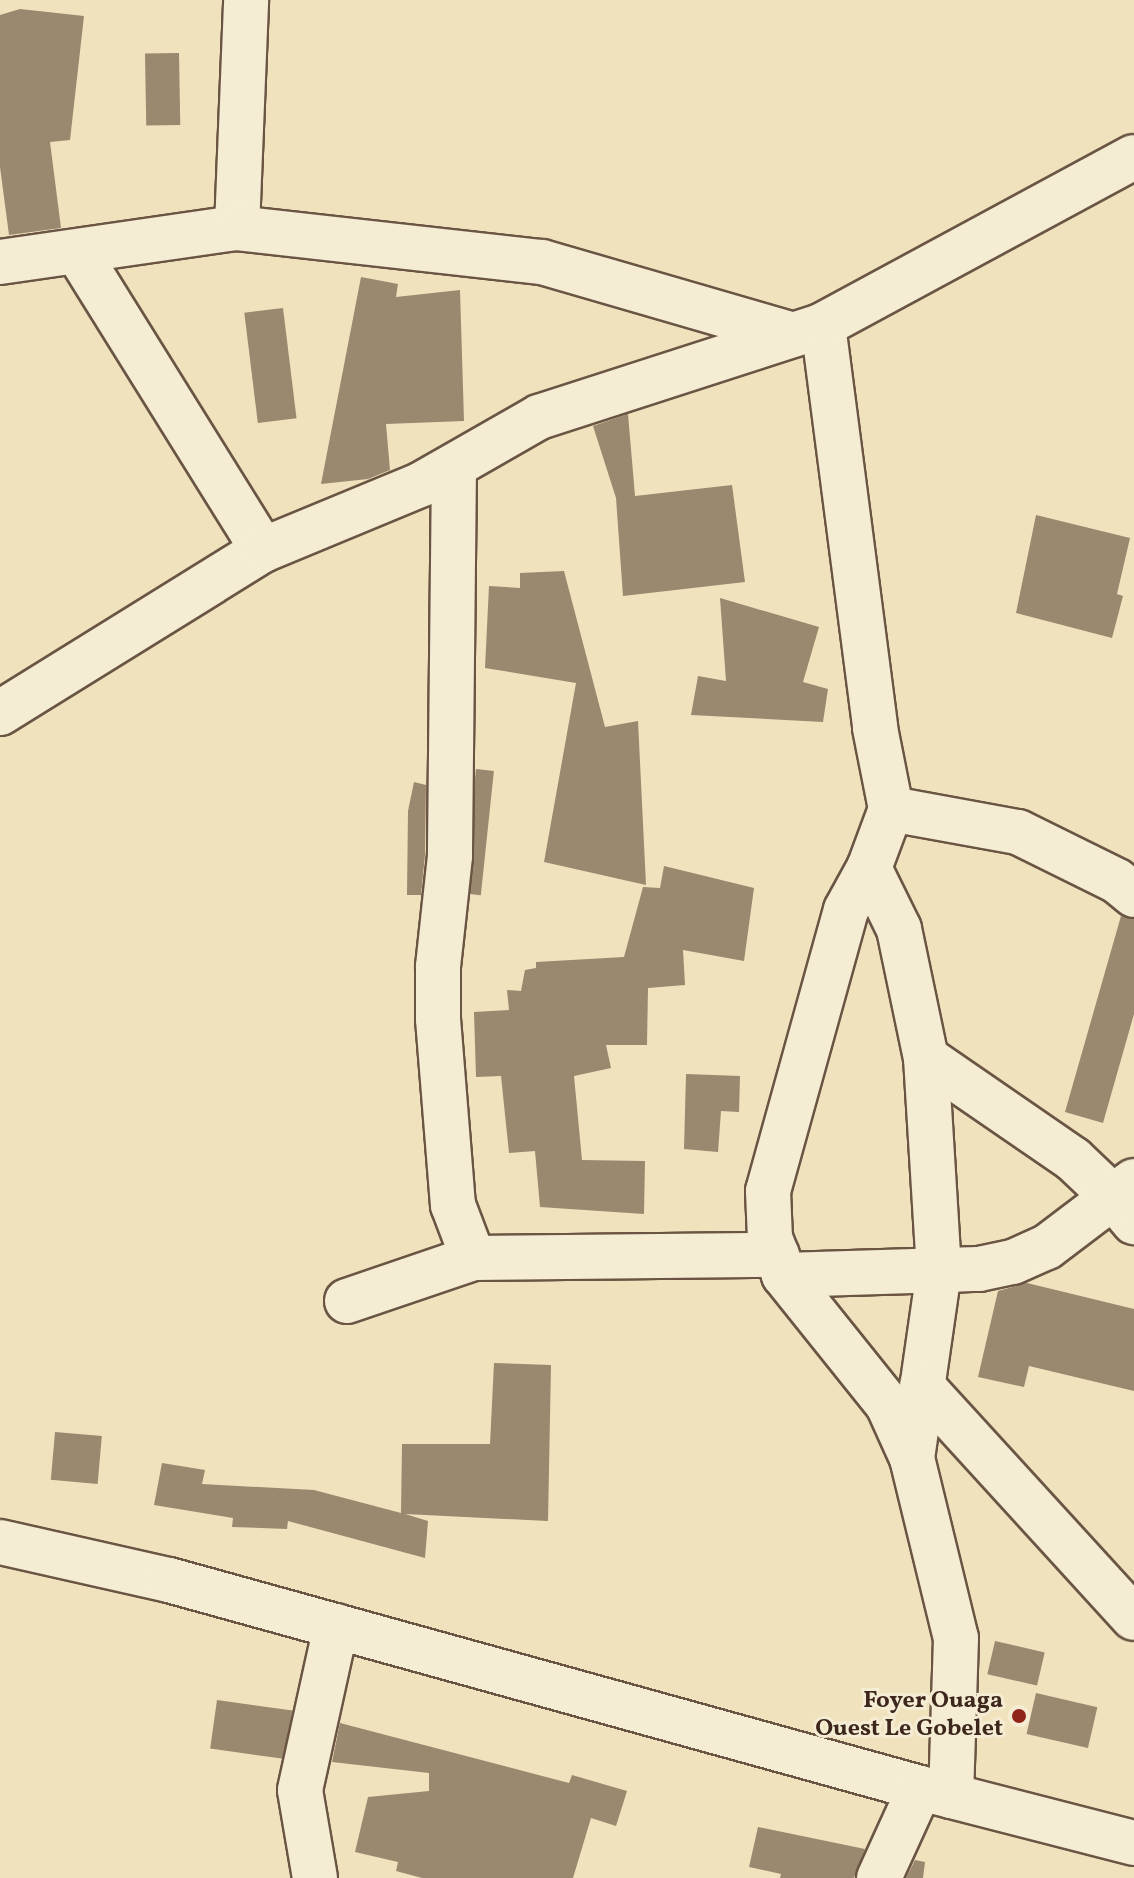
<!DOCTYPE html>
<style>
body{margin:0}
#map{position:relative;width:1134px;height:1878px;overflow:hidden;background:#f0e2bd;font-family:Vollkorn,serif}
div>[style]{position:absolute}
.building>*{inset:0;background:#9a886f;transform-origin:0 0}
.roads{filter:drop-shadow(2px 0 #6a5544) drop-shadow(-2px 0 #6a5544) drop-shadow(0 2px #6a5544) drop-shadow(0 -2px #6a5544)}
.street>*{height:44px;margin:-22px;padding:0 22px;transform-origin:22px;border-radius:22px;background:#f5ecd4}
.dots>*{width:22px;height:22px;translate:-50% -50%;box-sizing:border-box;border:4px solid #f5ecd4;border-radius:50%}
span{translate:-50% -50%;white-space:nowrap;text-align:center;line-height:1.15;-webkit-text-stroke:6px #f5ecd4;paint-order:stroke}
.poi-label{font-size:24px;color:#3d261b;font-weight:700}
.right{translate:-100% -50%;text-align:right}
</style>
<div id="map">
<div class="building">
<i style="clip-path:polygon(20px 9px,84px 16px,70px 140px,50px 142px,61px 228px,9px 235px,0 167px,0 15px)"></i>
<i style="left:179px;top:53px;width:72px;height:34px;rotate:89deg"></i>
<i style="clip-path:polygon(361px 277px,398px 284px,396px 297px,460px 290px,464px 421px,386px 424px,390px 470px,368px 479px,321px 484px)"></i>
<i style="left:283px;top:308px;width:111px;height:39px;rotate:83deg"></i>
<i style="clip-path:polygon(628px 414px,635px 496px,732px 485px,745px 582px,623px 596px,616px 498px,593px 426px)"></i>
<i style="clip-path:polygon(1036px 515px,1130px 538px,1117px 594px,1123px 596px,1112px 638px,1016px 613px)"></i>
<i style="clip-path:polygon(564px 571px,605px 727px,638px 721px,646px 885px,544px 862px,576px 683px,485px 668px,489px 586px,520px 588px,520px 573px)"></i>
<i style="clip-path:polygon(720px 598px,819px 627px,803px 682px,828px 689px,823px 722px,691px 715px,698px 676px,726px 681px)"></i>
<i style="left:476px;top:769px;width:18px;height:125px;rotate:6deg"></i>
<i style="clip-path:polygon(414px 782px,426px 785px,425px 855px,421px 895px,407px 895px,408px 811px)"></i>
<i style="clip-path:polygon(664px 866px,754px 888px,744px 961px,683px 950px,685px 985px,648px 988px,647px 1045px,606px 1045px,611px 1068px,574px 1076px,582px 1160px,645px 1161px,644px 1214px,540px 1207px,535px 1151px,509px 1153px,501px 1076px,476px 1077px,474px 1012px,509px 1010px,507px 990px,521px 991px,525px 970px,536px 968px,536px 962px,624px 957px,643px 887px,660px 888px)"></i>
<i style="clip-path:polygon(1121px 916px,1134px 919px,1134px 1014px,1103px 1123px,1065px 1112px)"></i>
<i style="clip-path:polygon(686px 1074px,740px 1076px,739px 1112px,721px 1111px,718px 1152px,684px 1149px)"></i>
<i style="clip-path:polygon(1027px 1283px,1134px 1309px,1134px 1391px,1029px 1366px,1024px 1387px,978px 1377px,998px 1291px)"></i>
<i style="clip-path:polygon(494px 1363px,551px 1365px,548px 1521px,405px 1514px,428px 1521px,425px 1558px,288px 1521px,287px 1529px,232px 1527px,233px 1518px,154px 1505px,162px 1463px,205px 1470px,202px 1484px,314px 1490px,401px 1513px,402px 1444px,490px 1444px)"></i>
<i style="left:55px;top:1432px;width:47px;height:48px;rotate:5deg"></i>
<i style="left:995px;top:1641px;width:51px;height:34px;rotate:13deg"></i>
<i style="left:1036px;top:1693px;width:63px;height:42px;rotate:13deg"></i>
<i style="left:217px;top:1700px;width:76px;height:49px;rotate:8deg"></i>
<i style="clip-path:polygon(340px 1723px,569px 1783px,572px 1775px,627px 1791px,616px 1826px,591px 1818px,573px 1878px,422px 1878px,396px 1871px,398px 1862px,355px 1852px,368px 1797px,429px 1791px,429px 1773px,332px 1762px)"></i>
<i style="clip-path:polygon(758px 1827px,865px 1849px,854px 1878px,780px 1878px,781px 1874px,749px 1867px)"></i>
<i style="clip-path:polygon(915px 1860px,925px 1862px,923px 1878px,906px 1878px)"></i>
</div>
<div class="roads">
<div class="street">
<i style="left:237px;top:228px;width:228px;rotate:-87.7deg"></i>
<i style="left:78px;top:253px;width:350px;rotate:58.1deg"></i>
<i style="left:0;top:262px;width:239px;rotate:-8.2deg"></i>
<i style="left:237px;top:228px;width:307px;rotate:6.4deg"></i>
<i style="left:542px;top:262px;width:261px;rotate:16.2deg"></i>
<i style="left:823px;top:325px;width:406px;rotate:82.6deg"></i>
<i style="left:875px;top:728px;width:83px;rotate:78.8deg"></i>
<i style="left:891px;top:809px;width:63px;rotate:110.4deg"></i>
<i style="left:869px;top:868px;width:48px;rotate:118.7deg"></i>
<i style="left:846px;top:910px;width:292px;rotate:105.5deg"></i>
<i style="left:768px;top:1191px;width:47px;rotate:87.6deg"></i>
<i style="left:770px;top:1238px;width:40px;rotate:69deg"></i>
<i style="left:784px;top:1275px;width:166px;rotate:51.3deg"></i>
<i style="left:888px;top:1405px;width:58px;rotate:65.6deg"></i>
<i style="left:912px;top:1458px;width:185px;rotate:76.3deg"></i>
<i style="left:956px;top:1638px;width:158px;rotate:91.8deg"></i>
<i style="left:454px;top:467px;width:389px;rotate:90.6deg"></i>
<i style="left:450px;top:856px;width:112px;rotate:96.2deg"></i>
<i style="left:438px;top:967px;width:52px;rotate:90deg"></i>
<i style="left:438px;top:1019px;width:187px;rotate:85.4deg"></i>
<i style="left:453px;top:1205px;width:57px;rotate:69.3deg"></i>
<i style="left:0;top:713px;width:309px;rotate:-31.8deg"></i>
<i style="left:263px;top:550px;width:172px;rotate:-22.5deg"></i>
<i style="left:422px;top:484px;width:135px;rotate:-29.8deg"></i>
<i style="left:539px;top:417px;width:299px;rotate:-17.9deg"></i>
<i style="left:823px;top:325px;width:353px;rotate:-28.4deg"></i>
<i style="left:891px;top:809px;width:129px;rotate:10.3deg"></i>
<i style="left:1018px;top:832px;width:110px;rotate:26.3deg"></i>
<i style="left:1117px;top:881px;width:22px;rotate:39deg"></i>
<i style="left:869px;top:868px;width:68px;rotate:63.8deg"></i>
<i style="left:899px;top:929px;width:132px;rotate:78.2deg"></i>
<i style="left:926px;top:1058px;width:213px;rotate:86.5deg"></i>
<i style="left:939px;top:1271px;width:189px;rotate:98.2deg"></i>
<i style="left:926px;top:1058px;width:178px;rotate:34.5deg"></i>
<i style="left:1073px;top:1159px;width:55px;rotate:43.5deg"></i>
<i style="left:1113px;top:1197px;width:33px;rotate:50deg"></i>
<i style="left:784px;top:1275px;width:195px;rotate:-1.8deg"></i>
<i style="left:979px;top:1269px;width:35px;rotate:-12deg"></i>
<i style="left:1013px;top:1262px;width:37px;rotate:-24deg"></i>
<i style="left:1047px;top:1247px;width:109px;rotate:-37.2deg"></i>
<i style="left:347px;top:1301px;width:133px;rotate:-18.8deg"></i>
<i style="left:473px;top:1258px;width:304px;rotate:-0.6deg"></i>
<i style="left:922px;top:1386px;width:314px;rotate:47.6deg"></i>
<i style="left:0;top:1542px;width:173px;rotate:12.7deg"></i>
<i style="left:169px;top:1580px;width:779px;rotate:15.48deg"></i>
<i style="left:920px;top:1788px;width:221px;rotate:14.4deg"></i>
<i style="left:315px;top:1878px;width:89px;rotate:-99.7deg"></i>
<i style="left:300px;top:1790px;width:168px;rotate:-77.6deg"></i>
<i style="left:879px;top:1878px;width:99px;rotate:-65.5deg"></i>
</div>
</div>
<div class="dots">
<i style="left:1019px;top:1716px;background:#8f2418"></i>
</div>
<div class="poi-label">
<span class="right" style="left:1003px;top:1716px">Foyer Ouaga<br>Ouest Le Gobelet</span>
</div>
</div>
